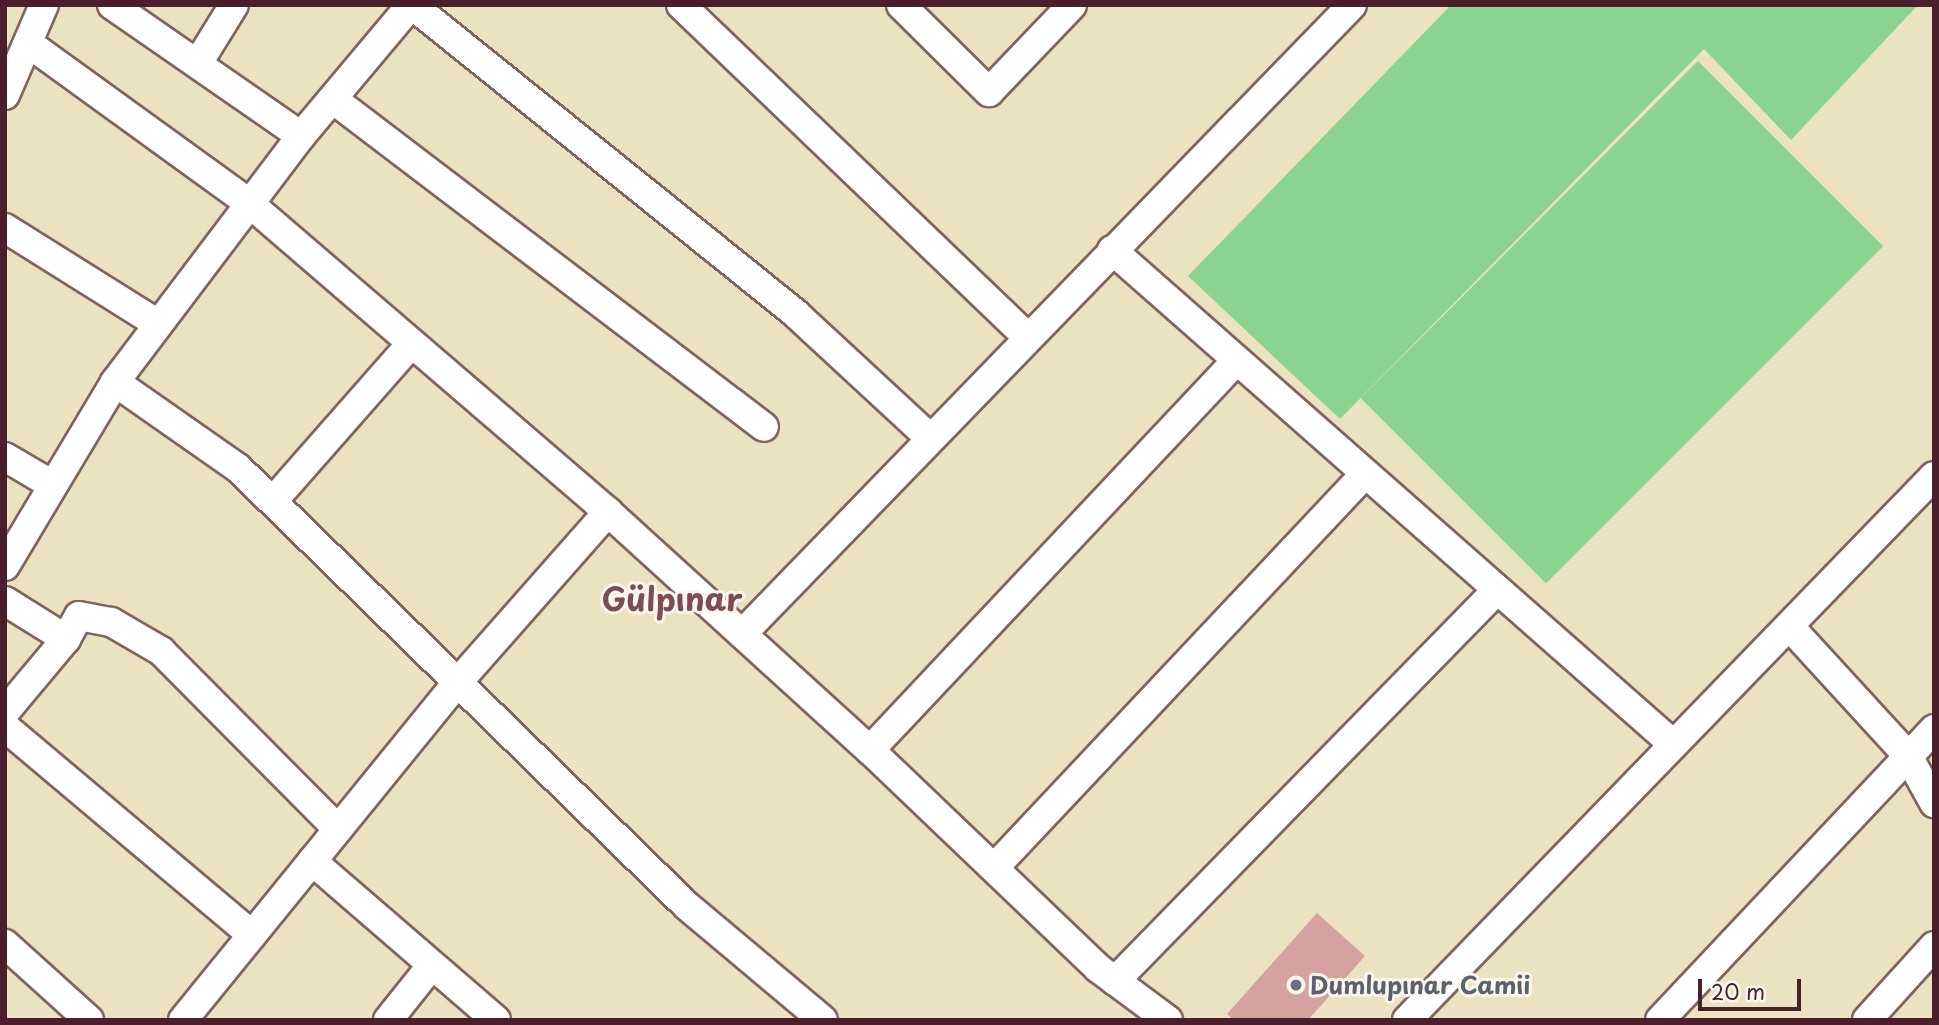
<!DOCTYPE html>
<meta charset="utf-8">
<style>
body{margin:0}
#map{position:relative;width:1939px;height:1025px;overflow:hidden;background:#eae2c0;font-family:"Playpen Sans",sans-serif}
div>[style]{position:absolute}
.green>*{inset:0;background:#8bd490;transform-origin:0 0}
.building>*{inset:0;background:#d5a2a0}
.roads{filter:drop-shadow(2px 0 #82635f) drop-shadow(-2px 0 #82635f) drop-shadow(0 2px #82635f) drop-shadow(0 -2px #82635f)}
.street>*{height:28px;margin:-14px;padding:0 14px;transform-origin:14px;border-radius:14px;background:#fff}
.dots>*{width:19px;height:19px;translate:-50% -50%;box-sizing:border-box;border:4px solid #fbf7ec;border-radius:50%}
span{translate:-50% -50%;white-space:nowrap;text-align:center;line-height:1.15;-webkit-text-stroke:6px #fbf7ec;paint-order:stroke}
.worship-label{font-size:24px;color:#5b616d;font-weight:700}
.left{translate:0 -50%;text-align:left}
.district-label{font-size:32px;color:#7b4d54;font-weight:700}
.frame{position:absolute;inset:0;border:7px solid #4a1f2b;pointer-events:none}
.scale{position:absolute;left:1698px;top:979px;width:103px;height:32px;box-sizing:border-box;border:4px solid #4a1f2b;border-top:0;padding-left:9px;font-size:21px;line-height:24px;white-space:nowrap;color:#4a1f2b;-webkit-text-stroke:5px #fbf7ec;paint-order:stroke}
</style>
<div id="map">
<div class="green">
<i style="clip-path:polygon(1451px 5px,1918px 5px,1791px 140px,1704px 49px,1340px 419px,1188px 276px)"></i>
<i style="left:1698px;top:61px;width:262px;height:477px;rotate:45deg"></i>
</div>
<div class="building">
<i style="clip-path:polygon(1317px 913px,1365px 956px,1308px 1020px,1234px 1020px,1227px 1014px)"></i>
</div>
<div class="roads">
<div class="street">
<i style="left:112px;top:5px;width:230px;rotate:34.7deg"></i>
<i style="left:412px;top:5px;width:493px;rotate:38.8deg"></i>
<i style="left:796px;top:314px;width:183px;rotate:42.8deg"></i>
<i style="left:681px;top:5px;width:480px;rotate:43.8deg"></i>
<i style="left:901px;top:5px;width:124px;rotate:44.7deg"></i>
<i style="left:989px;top:92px;width:120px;rotate:-46.3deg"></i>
<i style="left:28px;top:43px;width:273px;rotate:35.9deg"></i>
<i style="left:249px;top:203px;width:474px;rotate:40.7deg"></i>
<i style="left:608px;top:512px;width:354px;rotate:42.3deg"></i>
<i style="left:870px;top:750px;width:315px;rotate:43.7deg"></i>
<i style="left:1098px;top:968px;width:87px;rotate:36.6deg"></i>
<i style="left:198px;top:63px;width:68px;rotate:-58.2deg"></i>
<i style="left:5px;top:95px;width:98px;rotate:-66.6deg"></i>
<i style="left:334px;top:100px;width:540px;rotate:37.25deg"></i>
<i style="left:5px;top:228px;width:181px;rotate:32.1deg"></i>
<i style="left:1112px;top:250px;width:748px;rotate:41.37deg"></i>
<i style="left:115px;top:382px;width:150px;rotate:35deg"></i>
<i style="left:238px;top:468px;width:627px;rotate:44.29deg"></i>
<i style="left:687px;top:906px;width:177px;rotate:40deg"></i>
<i style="left:5px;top:457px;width:53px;rotate:30.4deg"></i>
<i style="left:273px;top:501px;width:210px;rotate:-48.7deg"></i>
<i style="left:5px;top:566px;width:214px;rotate:-59.1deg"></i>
<i style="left:115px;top:382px;width:308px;rotate:-52.9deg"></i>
<i style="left:301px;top:136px;width:171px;rotate:-50deg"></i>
<i style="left:5px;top:601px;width:72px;rotate:31.9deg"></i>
<i style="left:1790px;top:627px;width:175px;rotate:47.5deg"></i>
<i style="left:1908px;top:756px;width:54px;rotate:61deg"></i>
<i style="left:742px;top:634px;width:876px;rotate:-45.88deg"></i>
<i style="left:5px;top:712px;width:95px;rotate:-50.1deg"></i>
<i style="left:66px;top:639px;width:26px;rotate:-61deg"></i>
<i style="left:79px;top:616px;width:33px;rotate:11deg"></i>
<i style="left:111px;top:622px;width:58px;rotate:30.1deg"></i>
<i style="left:161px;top:651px;width:251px;rotate:45.2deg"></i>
<i style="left:5px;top:727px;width:323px;rotate:40.1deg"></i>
<i style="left:870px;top:750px;width:534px;rotate:-46.74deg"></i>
<i style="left:312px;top:861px;width:243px;rotate:40.8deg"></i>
<i style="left:994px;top:868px;width:540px;rotate:-46.73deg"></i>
<i style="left:5px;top:944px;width:113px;rotate:42.1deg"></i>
<i style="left:1115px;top:981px;width:547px;rotate:-45.67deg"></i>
<i style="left:183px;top:1020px;width:436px;rotate:-50.9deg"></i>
<i style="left:458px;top:682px;width:227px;rotate:-48.6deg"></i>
<i style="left:388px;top:1020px;width:70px;rotate:-51.3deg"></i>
<i style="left:1407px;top:1020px;width:757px;rotate:-45.91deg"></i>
<i style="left:1660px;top:1020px;width:400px;rotate:-46.7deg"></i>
<i style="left:1867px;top:1020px;width:100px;rotate:-47.8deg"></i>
</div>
</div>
<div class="dots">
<i style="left:1296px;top:985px;background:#6b7280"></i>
</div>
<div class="worship-label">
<span class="left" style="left:1310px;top:985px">Dumlupınar Camii</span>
</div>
<div class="district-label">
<span style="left:672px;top:598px">Gülpınar</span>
</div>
<div class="frame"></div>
<div class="scale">20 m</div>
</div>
